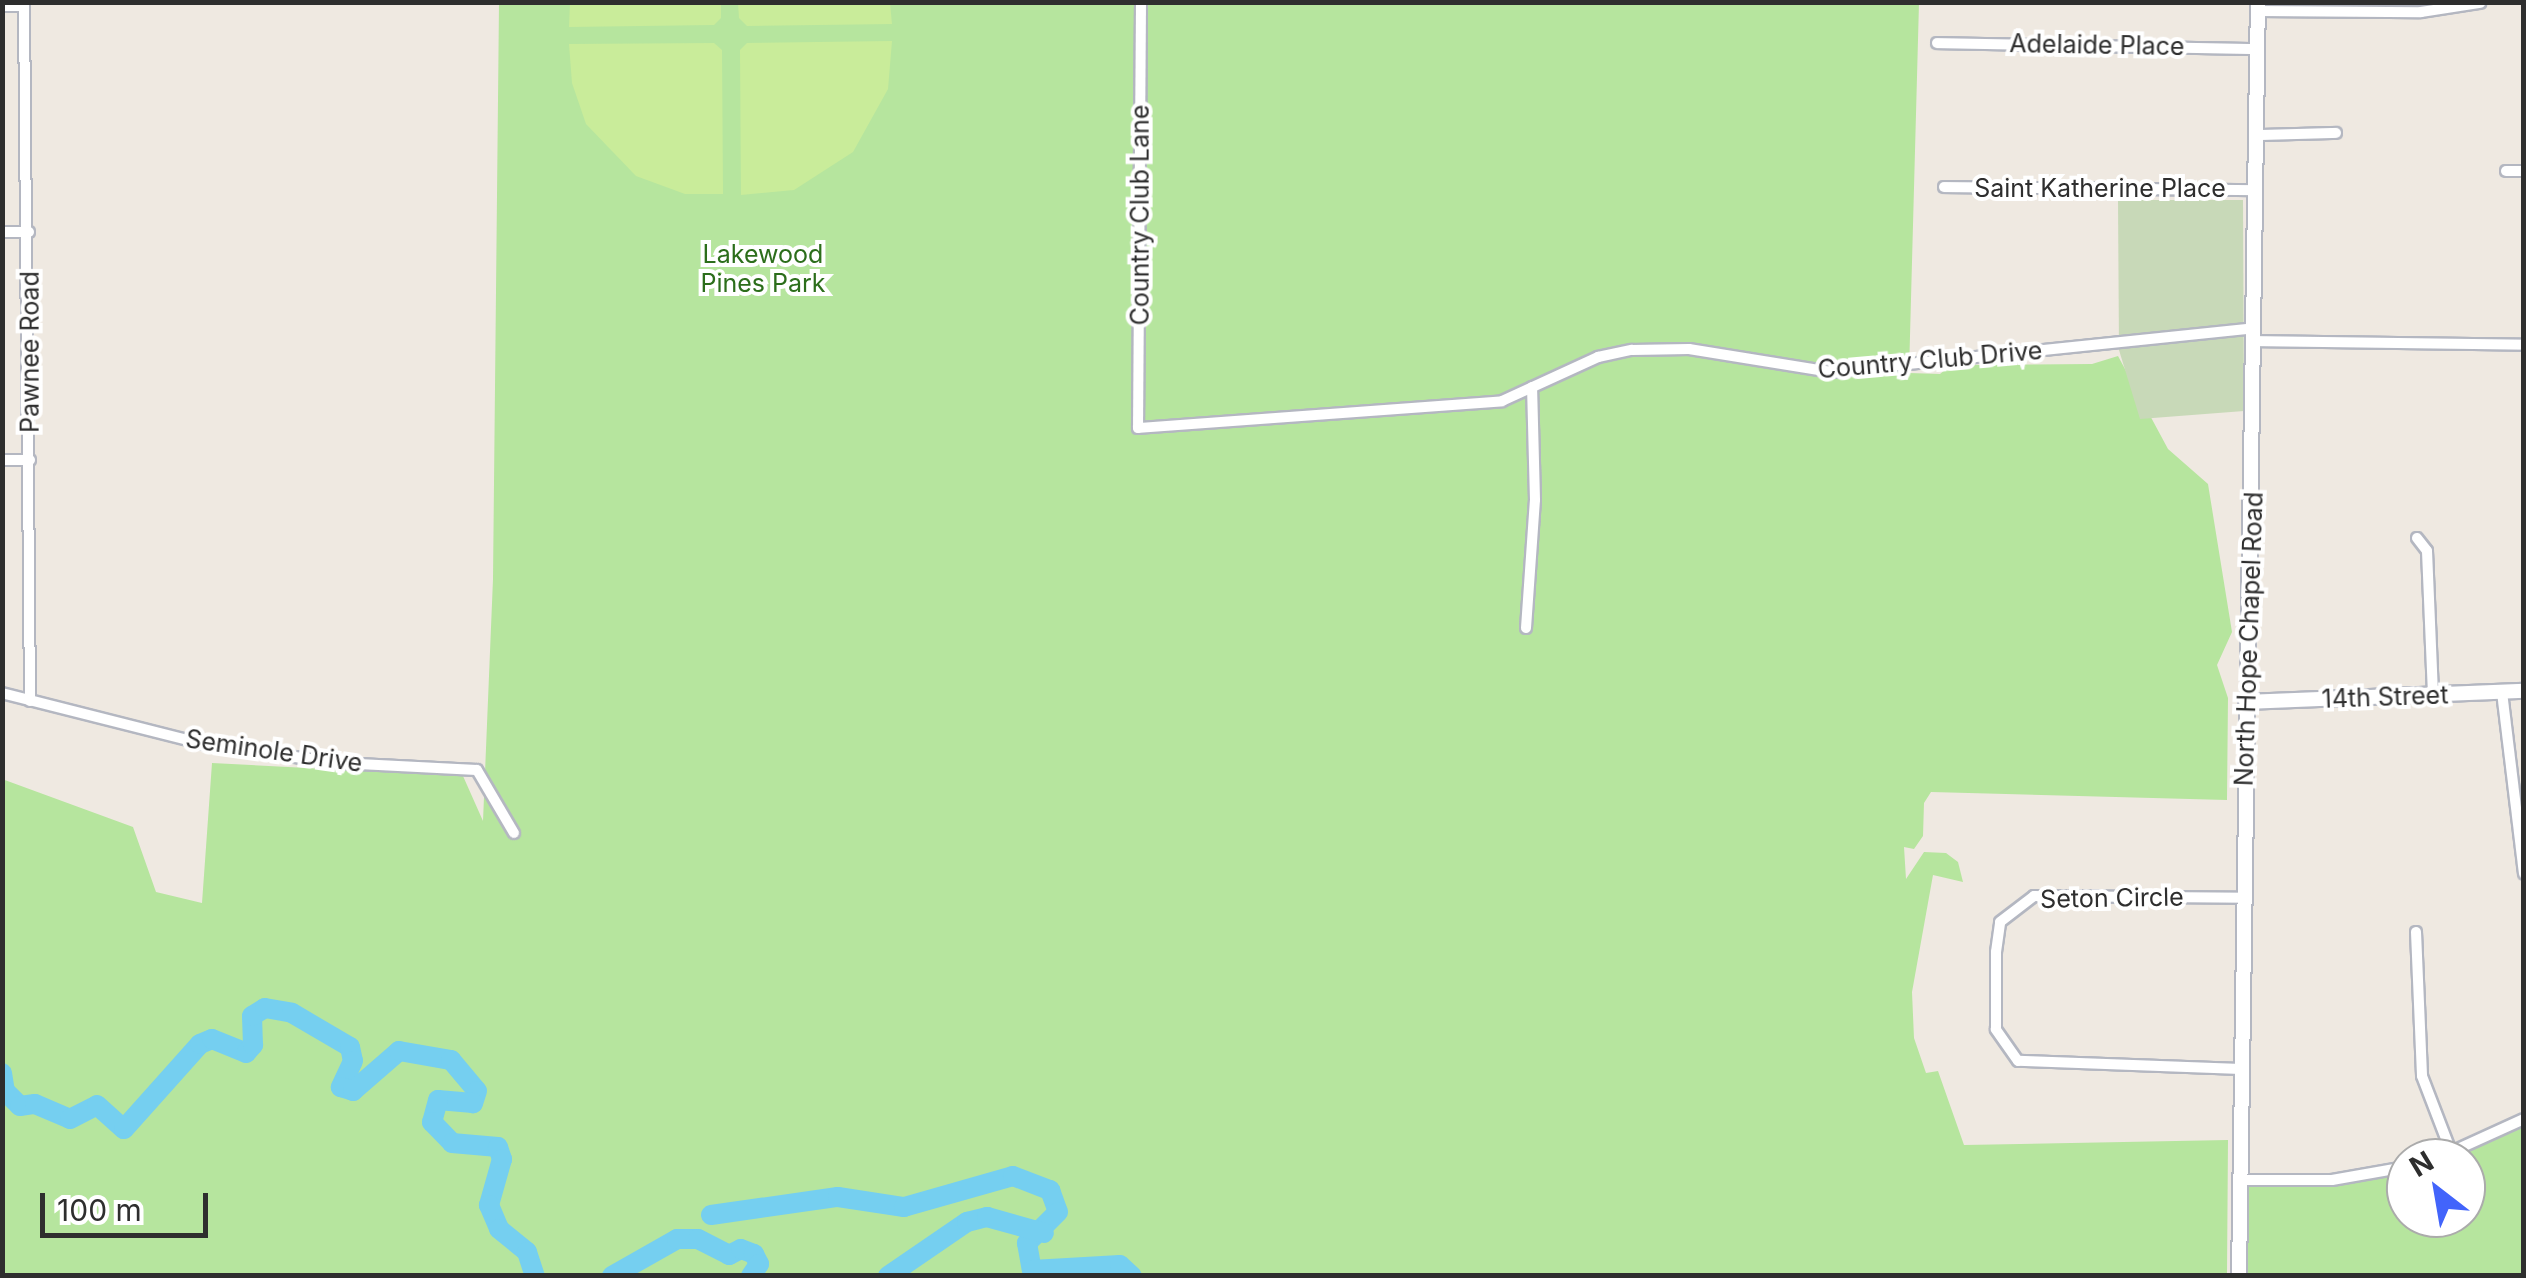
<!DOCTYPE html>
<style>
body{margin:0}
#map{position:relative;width:2526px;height:1278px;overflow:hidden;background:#efe9e1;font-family:Inter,sans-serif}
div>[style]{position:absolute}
.green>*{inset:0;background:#b6e59e}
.cemetery>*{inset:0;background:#c8d9b8}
.pitch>*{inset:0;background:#c9ec9a}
.river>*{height:20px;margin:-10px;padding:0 10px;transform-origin:10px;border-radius:10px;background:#75cff0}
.roads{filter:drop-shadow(2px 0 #b4b7c1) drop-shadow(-2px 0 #b4b7c1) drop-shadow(0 2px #b4b7c1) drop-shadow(0 -2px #b4b7c1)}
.street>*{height:10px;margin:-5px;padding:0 5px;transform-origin:5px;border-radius:5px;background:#fff}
.secondary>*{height:14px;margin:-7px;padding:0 7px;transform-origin:7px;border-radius:7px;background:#fff}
span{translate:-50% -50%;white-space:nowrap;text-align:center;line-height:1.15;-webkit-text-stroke:8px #fff;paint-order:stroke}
.street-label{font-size:25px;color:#2e2e2e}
.park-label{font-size:25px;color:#2c6e1b}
.frame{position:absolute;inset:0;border:5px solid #2e2e2e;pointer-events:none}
.north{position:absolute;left:2386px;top:1138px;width:100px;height:100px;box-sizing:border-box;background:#fff;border:2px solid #ababab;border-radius:50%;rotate:329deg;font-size:28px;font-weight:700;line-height:40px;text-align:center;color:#2e2e2e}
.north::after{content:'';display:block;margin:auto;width:35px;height:45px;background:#4264fb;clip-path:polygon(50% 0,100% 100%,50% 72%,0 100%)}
.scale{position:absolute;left:40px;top:1193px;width:168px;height:45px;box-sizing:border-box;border:5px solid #2e2e2e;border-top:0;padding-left:12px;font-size:30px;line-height:35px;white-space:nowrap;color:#2e2e2e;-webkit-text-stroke:8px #fff;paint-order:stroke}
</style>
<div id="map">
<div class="green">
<i style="clip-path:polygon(499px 3px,1919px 3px,1909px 373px,1940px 374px,1951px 365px,2092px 364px,2118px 356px,2168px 449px,2208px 484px,2232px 632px,2217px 665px,2228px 698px,2227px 800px,1931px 792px,1924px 803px,1923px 836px,1914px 849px,1904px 847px,1906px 879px,1924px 852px,1946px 853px,1958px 862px,1963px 882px,1933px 875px,1912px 992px,1914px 1038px,1926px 1073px,1938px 1071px,1964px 1145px,2228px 1140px,2227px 1275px,3px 1275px,2px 779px,133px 827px,156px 892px,202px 903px,212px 763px,463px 776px,483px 821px,493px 579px)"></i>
<i style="clip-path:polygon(2523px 1119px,2523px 1275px,2239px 1276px,2239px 1180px,2314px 1181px,2406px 1167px,2406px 1218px,2466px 1218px,2466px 1158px,2438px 1158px)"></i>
</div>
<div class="cemetery">
<i style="clip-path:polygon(2118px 200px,2243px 200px,2244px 411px,2140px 419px,2119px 350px)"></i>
</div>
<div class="pitch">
<i style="clip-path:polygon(570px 3px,721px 3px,721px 18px,714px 25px,569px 27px)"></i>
<i style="clip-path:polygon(738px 3px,890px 3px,892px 24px,747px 26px,739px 18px)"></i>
<i style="clip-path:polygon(892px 41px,888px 89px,853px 152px,794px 190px,741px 195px,740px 50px,747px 43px)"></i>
<i style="clip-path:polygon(714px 43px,722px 50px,723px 194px,685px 194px,636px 176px,586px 124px,572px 83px,569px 44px)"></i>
</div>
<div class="river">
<i style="left:2px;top:1073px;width:18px;rotate:81deg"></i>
<i style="left:5px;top:1091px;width:21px;rotate:45deg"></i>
<i style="left:20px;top:1106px;width:15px;rotate:-8deg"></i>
<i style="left:35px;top:1104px;width:38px;rotate:23deg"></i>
<i style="left:70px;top:1119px;width:30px;rotate:-27deg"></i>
<i style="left:97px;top:1105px;width:36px;rotate:42deg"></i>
<i style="left:124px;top:1129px;width:114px;rotate:-48.2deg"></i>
<i style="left:200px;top:1044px;width:13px;rotate:-23deg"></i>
<i style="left:212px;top:1039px;width:37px;rotate:22deg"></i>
<i style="left:246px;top:1053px;width:11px;rotate:-49deg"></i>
<i style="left:253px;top:1045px;width:29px;rotate:-92deg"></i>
<i style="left:252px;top:1016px;width:15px;rotate:-32deg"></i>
<i style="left:265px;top:1008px;width:27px;rotate:10deg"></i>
<i style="left:292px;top:1013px;width:67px;rotate:30.4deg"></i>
<i style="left:350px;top:1047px;width:14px;rotate:78deg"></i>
<i style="left:353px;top:1061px;width:29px;rotate:115deg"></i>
<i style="left:341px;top:1087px;width:13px;rotate:18deg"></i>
<i style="left:353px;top:1091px;width:61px;rotate:-41deg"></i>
<i style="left:399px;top:1051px;width:53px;rotate:9.8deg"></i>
<i style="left:451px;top:1060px;width:40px;rotate:50deg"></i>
<i style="left:477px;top:1091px;width:13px;rotate:108deg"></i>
<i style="left:473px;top:1103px;width:35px;rotate:-175deg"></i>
<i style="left:438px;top:1100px;width:23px;rotate:105deg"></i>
<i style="left:432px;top:1122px;width:29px;rotate:46deg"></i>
<i style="left:452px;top:1143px;width:46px;rotate:5deg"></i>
<i style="left:498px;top:1147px;width:13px;rotate:72deg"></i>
<i style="left:502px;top:1159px;width:48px;rotate:105.8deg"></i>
<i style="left:489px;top:1205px;width:26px;rotate:67deg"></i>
<i style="left:499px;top:1229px;width:36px;rotate:39deg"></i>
<i style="left:527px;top:1252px;width:25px;rotate:72deg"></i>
<i style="left:711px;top:1215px;width:128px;rotate:-8.1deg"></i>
<i style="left:838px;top:1197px;width:67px;rotate:8.6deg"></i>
<i style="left:904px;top:1207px;width:113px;rotate:-15.9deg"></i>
<i style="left:1013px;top:1176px;width:40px;rotate:21deg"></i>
<i style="left:1050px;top:1190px;width:23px;rotate:70deg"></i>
<i style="left:1058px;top:1212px;width:44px;rotate:135deg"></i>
<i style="left:1027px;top:1243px;width:27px;rotate:80deg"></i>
<i style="left:1032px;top:1270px;width:88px;rotate:-3.3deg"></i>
<i style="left:1120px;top:1265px;width:16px;rotate:43deg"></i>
<i style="left:612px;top:1276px;width:75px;rotate:-29.6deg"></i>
<i style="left:677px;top:1239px;width:21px"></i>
<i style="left:698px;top:1239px;width:35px;rotate:27deg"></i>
<i style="left:729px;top:1255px;width:13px;rotate:-27deg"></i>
<i style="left:741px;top:1249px;width:14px;rotate:21deg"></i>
<i style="left:754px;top:1254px;width:11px;rotate:63deg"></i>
<i style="left:759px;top:1264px;width:14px;rotate:124deg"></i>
<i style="left:888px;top:1276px;width:96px;rotate:-34.4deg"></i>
<i style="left:967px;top:1222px;width:21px;rotate:-14deg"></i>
<i style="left:987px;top:1217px;width:59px;rotate:15.7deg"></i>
</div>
<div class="roads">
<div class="street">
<i style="left:24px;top:2px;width:699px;rotate:89.51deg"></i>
<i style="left:1141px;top:2px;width:426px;rotate:90.4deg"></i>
<i style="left:1138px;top:428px;width:365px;rotate:-4.2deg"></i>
<i style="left:1502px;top:401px;width:106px;rotate:-24.6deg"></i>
<i style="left:1598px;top:357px;width:35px;rotate:-12deg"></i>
<i style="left:1632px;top:350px;width:57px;rotate:-1deg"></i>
<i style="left:1689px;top:349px;width:144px;rotate:9.2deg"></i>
<i style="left:1831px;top:372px;width:425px;rotate:-5.9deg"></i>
<i style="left:2px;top:6px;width:22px"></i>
<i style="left:2258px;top:11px;width:163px;rotate:0.4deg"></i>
<i style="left:2421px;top:12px;width:60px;rotate:-8.7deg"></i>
<i style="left:1937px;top:43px;width:321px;rotate:1.1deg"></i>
<i style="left:2257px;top:135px;width:79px;rotate:-1.5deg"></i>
<i style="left:2506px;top:171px;width:18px"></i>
<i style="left:1944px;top:187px;width:312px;rotate:0.6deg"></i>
<i style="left:2px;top:232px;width:27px"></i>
<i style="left:2253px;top:341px;width:271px;rotate:0.8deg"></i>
<i style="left:2px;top:460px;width:28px"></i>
<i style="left:2417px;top:538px;width:16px;rotate:52deg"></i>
<i style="left:2427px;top:551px;width:144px;rotate:87.6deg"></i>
<i style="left:1526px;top:628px;width:128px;rotate:-86deg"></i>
<i style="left:1535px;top:500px;width:113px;rotate:-91.5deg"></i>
<i style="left:2502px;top:692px;width:183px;rotate:83.1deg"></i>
<i style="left:2px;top:693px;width:211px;rotate:14.2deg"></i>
<i style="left:207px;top:745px;width:133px;rotate:7.8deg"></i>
<i style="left:339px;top:763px;width:138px;rotate:2.9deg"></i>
<i style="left:477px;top:770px;width:73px;rotate:59.6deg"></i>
<i style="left:2416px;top:932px;width:144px;rotate:87.6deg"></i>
<i style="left:2422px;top:1076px;width:84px;rotate:69deg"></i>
<i style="left:2241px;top:1069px;width:223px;rotate:-177.9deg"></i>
<i style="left:2018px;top:1061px;width:39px;rotate:-125deg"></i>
<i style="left:1996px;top:1029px;width:77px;rotate:-90deg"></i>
<i style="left:1996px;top:952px;width:30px;rotate:-82deg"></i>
<i style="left:2000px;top:922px;width:43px;rotate:-37.4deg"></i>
<i style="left:2034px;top:896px;width:209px;rotate:0.5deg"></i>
<i style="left:2438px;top:1158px;width:94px;rotate:-24.4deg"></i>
<i style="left:2239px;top:1180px;width:93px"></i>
<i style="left:2332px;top:1180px;width:75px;rotate:-10deg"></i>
</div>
<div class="secondary">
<i style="left:2246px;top:702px;width:278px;rotate:-2.3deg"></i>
<i style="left:2239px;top:1276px;width:1274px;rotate:-89.15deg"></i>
</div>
</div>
<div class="street-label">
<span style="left:2097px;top:45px;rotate:1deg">Adelaide Place</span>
<span style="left:2100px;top:188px">Saint Katherine Place</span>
<span style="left:1140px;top:215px;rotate:-90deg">Country Club Lane</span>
<span style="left:30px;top:352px;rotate:-90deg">Pawnee Road</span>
<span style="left:1930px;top:360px;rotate:-5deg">Country Club Drive</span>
<span style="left:2249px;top:639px;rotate:-88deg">North Hope Chapel Road</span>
<span style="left:2385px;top:697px;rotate:-2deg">14th Street</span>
<span style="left:274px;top:751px;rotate:8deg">Seminole Drive</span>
<span style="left:2112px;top:898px;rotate:-1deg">Seton Circle</span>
</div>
<div class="park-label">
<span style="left:763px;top:269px">Lakewood<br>Pines Park</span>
</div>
<div class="frame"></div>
<div class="north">N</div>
<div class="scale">100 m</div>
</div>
